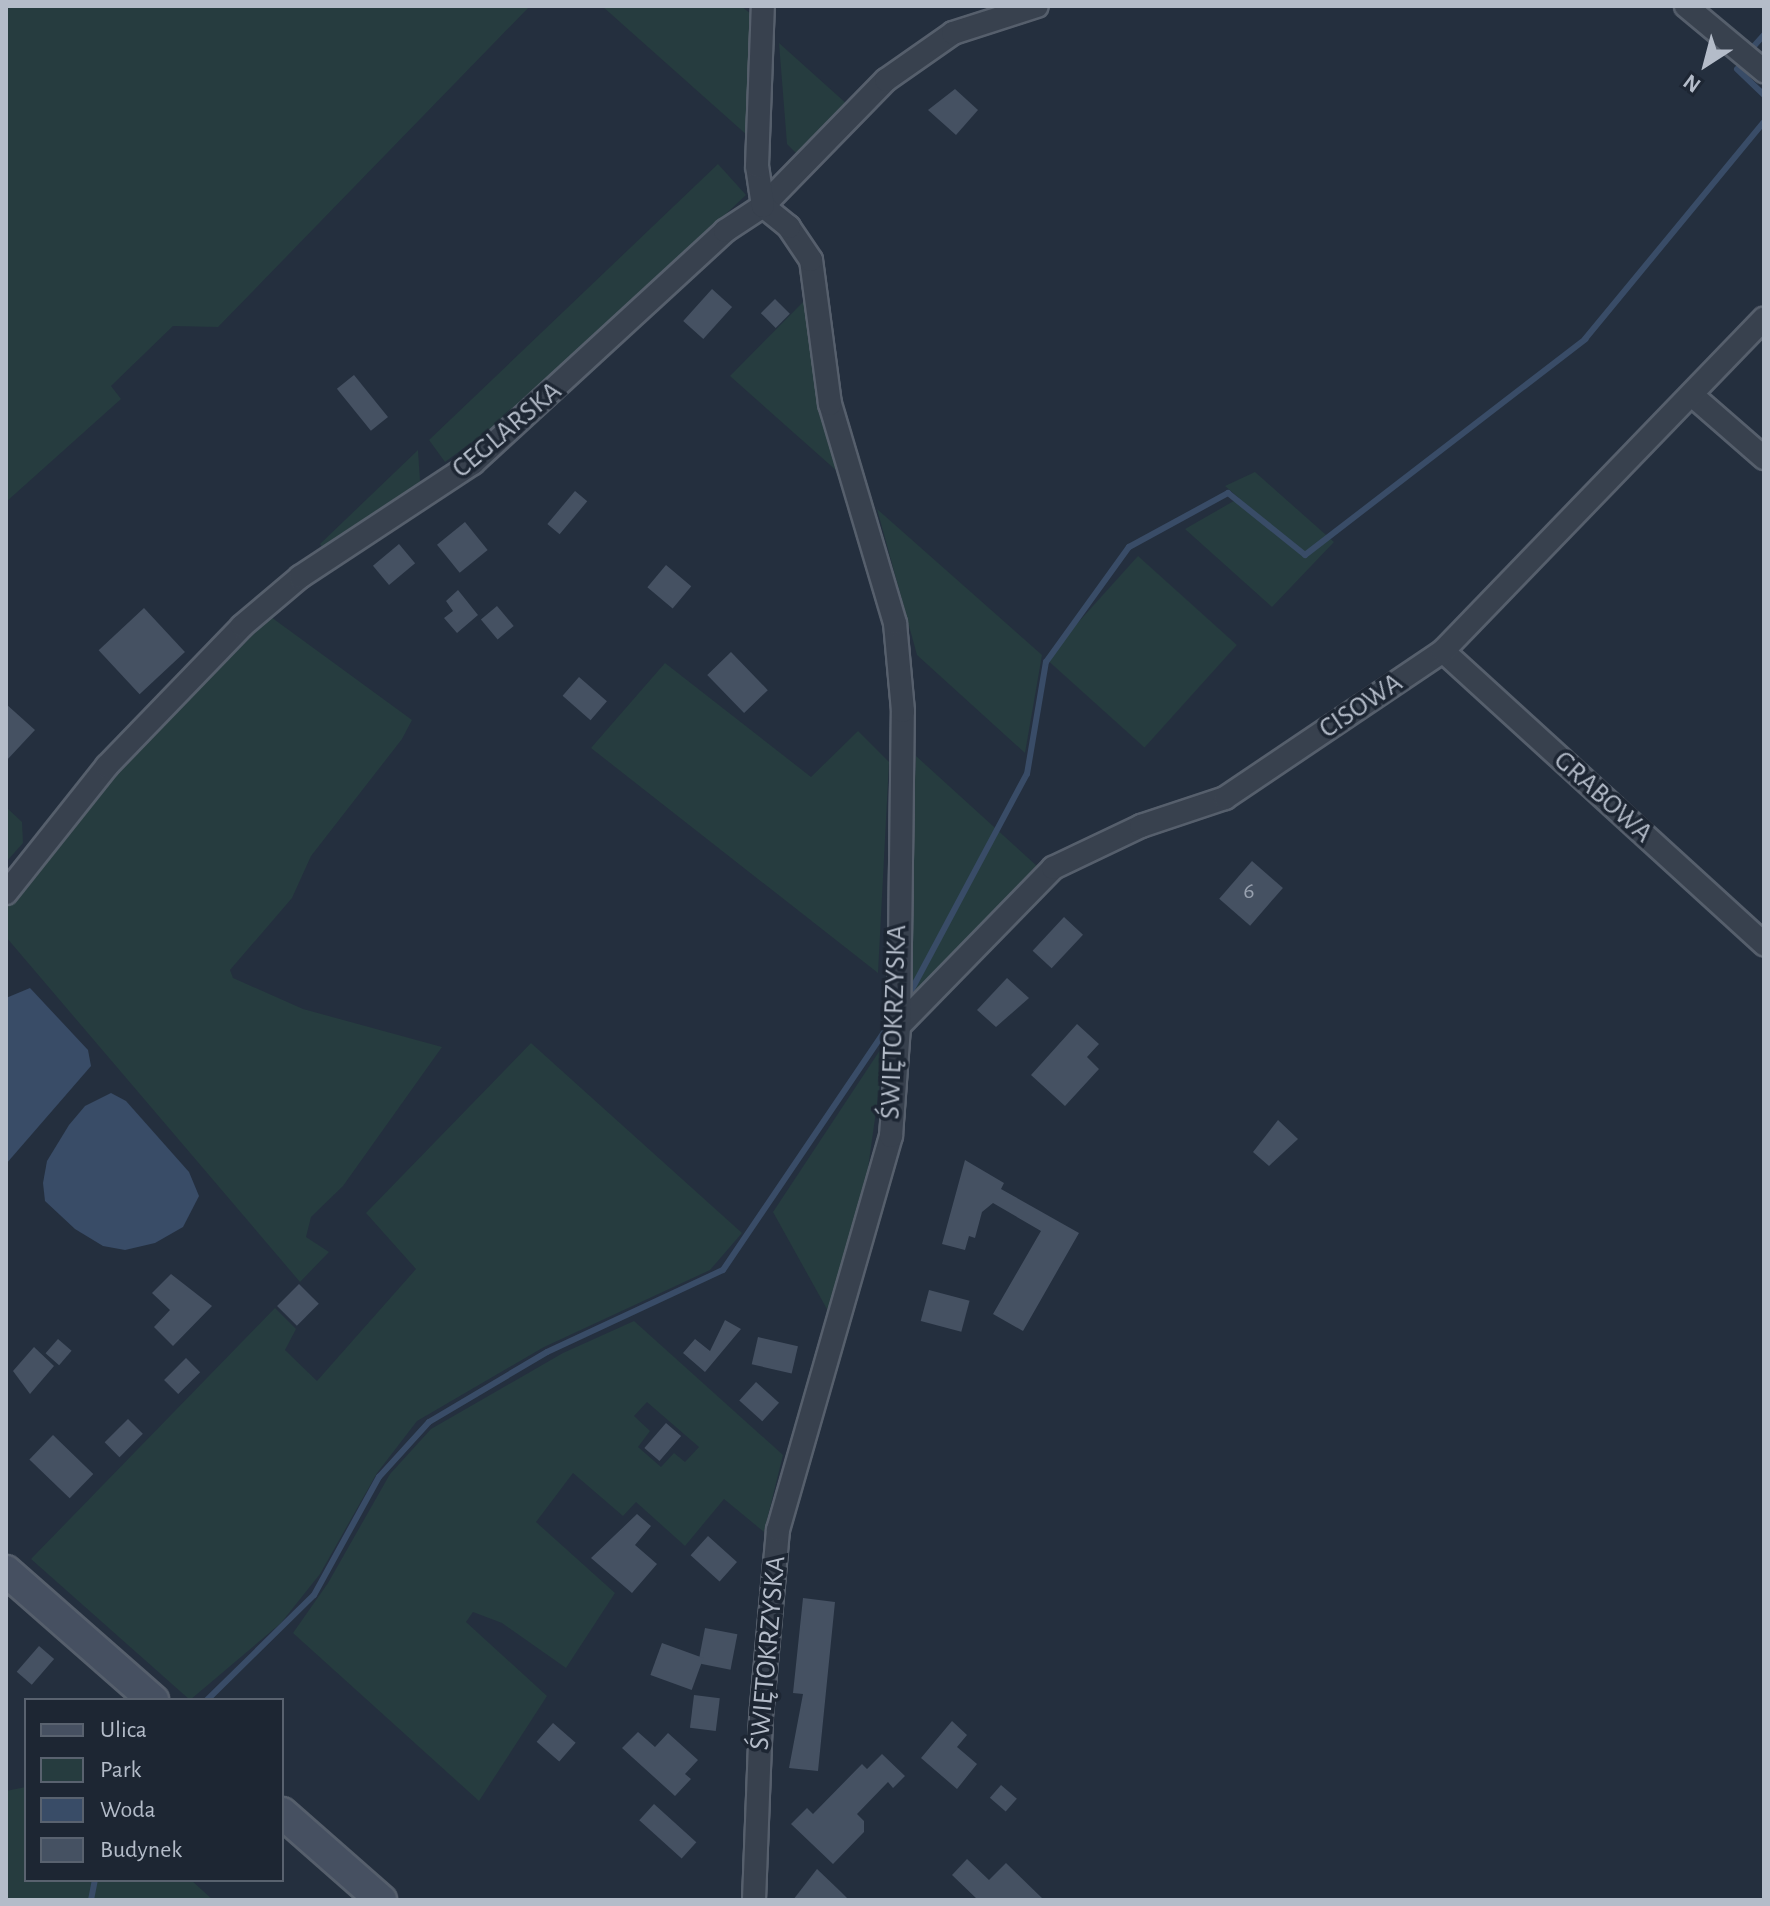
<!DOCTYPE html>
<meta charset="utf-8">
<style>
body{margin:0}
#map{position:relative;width:1770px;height:1906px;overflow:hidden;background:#242f3e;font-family:"Alegreya Sans",sans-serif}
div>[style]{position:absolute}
.green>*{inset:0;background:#263c3f;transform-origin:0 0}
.water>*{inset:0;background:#394c67}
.stream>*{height:6px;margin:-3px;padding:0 3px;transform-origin:3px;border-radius:3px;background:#394c67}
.building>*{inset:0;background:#455162;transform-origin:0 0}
.roads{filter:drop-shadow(2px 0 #565f6c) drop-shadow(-2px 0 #565f6c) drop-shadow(0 2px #565f6c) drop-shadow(0 -2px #565f6c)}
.street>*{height:22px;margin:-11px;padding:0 11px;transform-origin:11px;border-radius:11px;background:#38414e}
.secondary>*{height:30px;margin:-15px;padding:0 15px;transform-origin:15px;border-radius:15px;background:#465061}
span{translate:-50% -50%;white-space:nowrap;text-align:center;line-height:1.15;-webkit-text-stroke:7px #1d2633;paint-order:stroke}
.number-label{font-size:24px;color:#98a1af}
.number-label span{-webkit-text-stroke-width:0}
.street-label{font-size:28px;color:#b4bcc9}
.frame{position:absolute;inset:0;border:8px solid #b4bcc9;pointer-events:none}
.legend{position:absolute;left:24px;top:1698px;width:260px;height:184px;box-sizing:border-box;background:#1d2633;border:2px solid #59626f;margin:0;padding:10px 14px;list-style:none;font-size:24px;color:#b4bcc9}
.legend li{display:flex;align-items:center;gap:16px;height:40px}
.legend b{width:40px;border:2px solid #59626f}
.north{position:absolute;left:1666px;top:24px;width:80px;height:80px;-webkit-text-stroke:6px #1d2633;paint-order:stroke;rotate:216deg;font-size:22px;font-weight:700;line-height:32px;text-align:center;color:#b4bcc9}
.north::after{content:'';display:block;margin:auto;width:28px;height:36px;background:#b4bcc9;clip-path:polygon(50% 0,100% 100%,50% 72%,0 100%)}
</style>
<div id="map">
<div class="green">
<i style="clip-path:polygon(6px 6px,530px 6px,218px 327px,173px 326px,111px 386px,121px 399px,6px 502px)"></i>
<i style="clip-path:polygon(602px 6px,741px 6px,751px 14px,748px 136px)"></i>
<i style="clip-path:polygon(779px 43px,848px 105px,797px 154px,787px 144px)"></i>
<i style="clip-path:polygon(718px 164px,746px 195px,528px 401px,445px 462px,429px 440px)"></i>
<i style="clip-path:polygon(809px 296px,838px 472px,730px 376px)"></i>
<i style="clip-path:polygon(418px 450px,420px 481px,410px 496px,325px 552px,320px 544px)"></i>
<i style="clip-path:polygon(1255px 472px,1334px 542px,1272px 607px,1185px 529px,1239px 498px,1225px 486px)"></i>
<i style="clip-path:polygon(877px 509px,1042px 655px,1025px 753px,917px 655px)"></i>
<i style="left:1138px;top:556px;width:133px;height:138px;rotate:42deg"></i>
<i style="clip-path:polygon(271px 617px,412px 720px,402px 739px,311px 856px,292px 898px,230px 970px,233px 978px,303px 1009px,442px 1047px,343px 1186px,311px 1217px,306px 1237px,329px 1252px,300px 1282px,6px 937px,6px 904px,105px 781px)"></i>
<i style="clip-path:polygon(665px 663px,811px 777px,858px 731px,889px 762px,878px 973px,591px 748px)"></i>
<i style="clip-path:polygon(916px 756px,1038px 867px,927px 991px,918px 993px,905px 985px)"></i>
<i style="clip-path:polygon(6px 807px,22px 822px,23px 843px,6px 862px)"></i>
<i style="clip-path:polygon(886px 1041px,867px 1175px,828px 1311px,773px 1212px)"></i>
<i style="clip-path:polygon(531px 1043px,742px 1233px,710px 1270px,544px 1347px,417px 1421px,377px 1473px,320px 1574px,281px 1623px,190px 1700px,31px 1559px,275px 1308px,296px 1329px,285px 1350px,317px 1381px,416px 1269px,366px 1213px)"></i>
<i style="clip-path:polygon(evenodd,634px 1321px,783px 1455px,764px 1532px,724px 1499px,685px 1546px,636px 1502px,623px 1516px,573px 1473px,536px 1522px,615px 1593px,566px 1668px,502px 1623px,473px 1612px,466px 1622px,547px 1696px,479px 1801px,293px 1633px,328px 1583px,390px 1474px,431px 1429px,563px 1353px,634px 1321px,647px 1402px,699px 1447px,685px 1462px,674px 1453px,661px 1467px,638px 1447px,650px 1431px,634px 1416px,647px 1402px)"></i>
<i style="clip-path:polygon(26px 1787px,26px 1880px,191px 1880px,213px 1900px,6px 1900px,6px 1791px)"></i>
</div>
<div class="water">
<i style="clip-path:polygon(30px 988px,88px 1050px,91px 1066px,6px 1164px,6px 998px)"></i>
<i style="clip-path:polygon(111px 1093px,126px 1101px,189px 1172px,199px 1196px,183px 1227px,155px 1243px,125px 1250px,103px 1246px,75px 1229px,45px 1201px,43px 1183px,47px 1161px,69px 1125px,85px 1106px)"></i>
</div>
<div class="stream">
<i style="left:1754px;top:46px;width:15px;rotate:-48deg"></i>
<i style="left:1737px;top:69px;width:37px;rotate:44deg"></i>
<i style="left:912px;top:989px;width:244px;rotate:-61.9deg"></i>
<i style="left:1027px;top:774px;width:114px;rotate:-80.4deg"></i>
<i style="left:1046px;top:662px;width:142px;rotate:-54.2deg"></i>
<i style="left:1129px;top:547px;width:113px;rotate:-28.6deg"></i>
<i style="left:1228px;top:493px;width:99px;rotate:38.8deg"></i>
<i style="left:1305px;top:555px;width:354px;rotate:-37.6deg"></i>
<i style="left:1585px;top:339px;width:281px;rotate:-50.5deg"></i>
<i style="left:207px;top:1700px;width:150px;rotate:-44.5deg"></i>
<i style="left:314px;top:1595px;width:135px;rotate:-61.2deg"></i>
<i style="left:379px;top:1477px;width:74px;rotate:-47.7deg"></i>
<i style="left:429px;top:1422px;width:137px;rotate:-30.7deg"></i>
<i style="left:547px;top:1352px;width:194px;rotate:-25deg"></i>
<i style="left:723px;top:1270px;width:292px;rotate:-55.9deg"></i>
<i style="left:91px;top:1900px;width:20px;rotate:-79deg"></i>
</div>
<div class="building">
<i style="clip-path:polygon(955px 89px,978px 110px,956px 135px,928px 110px)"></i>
<i style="left:712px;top:289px;width:27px;height:43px;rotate:42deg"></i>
<i style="left:775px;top:299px;width:21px;height:20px;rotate:45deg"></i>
<i style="left:354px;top:375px;width:54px;height:22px;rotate:51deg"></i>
<i style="left:575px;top:491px;width:16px;height:43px;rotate:40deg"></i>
<i style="left:465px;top:522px;width:36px;height:36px;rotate:51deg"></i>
<i style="left:399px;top:544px;width:25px;height:34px;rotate:50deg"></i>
<i style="left:666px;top:565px;width:33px;height:29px;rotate:40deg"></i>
<i style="clip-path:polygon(458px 590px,478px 615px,457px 633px,444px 618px,453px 611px,446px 601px)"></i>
<i style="left:497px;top:606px;width:26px;height:21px;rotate:50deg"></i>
<i style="left:144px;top:608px;width:60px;height:62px;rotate:47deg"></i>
<i style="left:731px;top:652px;width:53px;height:33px;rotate:46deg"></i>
<i style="left:579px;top:677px;width:37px;height:25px;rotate:41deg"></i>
<i style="clip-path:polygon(6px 704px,35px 730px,6px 761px)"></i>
<i style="left:1252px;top:861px;width:41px;height:50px;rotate:41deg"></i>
<i style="left:1064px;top:917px;width:26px;height:46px;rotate:43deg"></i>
<i style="clip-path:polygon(1007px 978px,1029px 998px,996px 1027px,977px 1010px)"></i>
<i style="clip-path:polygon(1077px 1024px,1099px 1044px,1087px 1057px,1099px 1069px,1065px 1106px,1031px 1075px)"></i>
<i style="clip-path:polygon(1278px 1120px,1298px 1139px,1269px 1166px,1253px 1152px)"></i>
<i style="clip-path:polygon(965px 1160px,1004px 1183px,1001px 1189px,1079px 1233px,1023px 1331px,993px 1314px,1041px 1231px,993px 1203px,982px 1212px,975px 1238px,969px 1236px,965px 1250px,942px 1244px)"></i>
<i style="clip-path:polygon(171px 1274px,212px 1306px,173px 1346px,154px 1327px,170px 1310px,152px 1293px)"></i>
<i style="left:299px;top:1284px;width:28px;height:31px;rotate:45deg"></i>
<i style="left:929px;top:1290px;width:42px;height:32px;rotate:15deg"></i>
<i style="clip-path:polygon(725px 1320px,741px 1329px,705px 1372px,683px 1353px,695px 1339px,710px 1351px)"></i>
<i style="left:758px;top:1337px;width:41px;height:28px;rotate:13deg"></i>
<i style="left:58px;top:1339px;width:18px;height:19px;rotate:41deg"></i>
<i style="clip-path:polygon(34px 1347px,54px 1366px,30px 1394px,13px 1371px)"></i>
<i style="left:186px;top:1358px;width:20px;height:31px;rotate:45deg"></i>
<i style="left:756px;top:1382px;width:31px;height:25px;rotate:42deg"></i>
<i style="left:128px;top:1419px;width:21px;height:33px;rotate:45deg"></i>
<i style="left:666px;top:1423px;width:20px;height:33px;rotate:41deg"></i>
<i style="left:53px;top:1435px;width:56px;height:34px;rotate:44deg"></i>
<i style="clip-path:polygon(637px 1514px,651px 1526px,635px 1545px,657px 1564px,632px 1593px,591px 1558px)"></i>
<i style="left:708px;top:1536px;width:39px;height:26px;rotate:42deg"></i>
<i style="clip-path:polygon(803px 1598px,835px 1602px,818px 1771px,789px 1768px,803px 1694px,793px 1693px)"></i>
<i style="left:705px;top:1628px;width:33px;height:36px;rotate:11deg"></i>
<i style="left:662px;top:1643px;width:44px;height:34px;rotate:20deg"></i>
<i style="left:39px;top:1646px;width:20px;height:34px;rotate:41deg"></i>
<i style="left:694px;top:1695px;width:26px;height:33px;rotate:7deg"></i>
<i style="clip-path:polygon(952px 1721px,967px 1735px,957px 1747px,977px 1764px,957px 1789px,921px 1758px)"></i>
<i style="left:553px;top:1723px;width:30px;height:25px;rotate:41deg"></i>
<i style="clip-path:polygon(638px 1732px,655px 1747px,668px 1733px,698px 1760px,685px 1774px,691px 1779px,675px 1796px,622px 1748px)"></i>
<i style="clip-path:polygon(882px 1754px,905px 1776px,893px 1788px,888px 1782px,857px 1814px,864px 1821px,864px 1832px,833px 1864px,791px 1824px,807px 1808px,813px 1814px,862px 1764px,867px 1769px)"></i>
<i style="left:1001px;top:1785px;width:21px;height:17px;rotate:41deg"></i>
<i style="left:654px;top:1804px;width:57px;height:22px;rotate:42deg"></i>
<i style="clip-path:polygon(967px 1859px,989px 1880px,1006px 1863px,1044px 1900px,978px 1900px,952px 1875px)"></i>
<i style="clip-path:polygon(817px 1869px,840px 1891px,849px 1900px,793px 1900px)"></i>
</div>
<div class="roads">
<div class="street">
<i style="left:1686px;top:6px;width:102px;rotate:39.8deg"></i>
<i style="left:1693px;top:396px;width:94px;rotate:41.1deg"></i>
<i style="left:1443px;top:651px;width:435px;rotate:42.4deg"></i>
<i style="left:6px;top:893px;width:162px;rotate:-51.5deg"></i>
<i style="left:107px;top:766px;width:194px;rotate:-46deg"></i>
<i style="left:242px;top:626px;width:76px;rotate:-40.2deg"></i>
<i style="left:300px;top:577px;width:207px;rotate:-33.4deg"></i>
<i style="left:473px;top:463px;width:343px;rotate:-42.6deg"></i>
<i style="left:725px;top:231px;width:45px;rotate:-33.3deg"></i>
<i style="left:763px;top:206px;width:176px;rotate:-45.7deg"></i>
<i style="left:886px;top:80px;width:82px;rotate:-35deg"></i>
<i style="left:953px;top:33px;width:88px;rotate:-17.8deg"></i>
<i style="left:899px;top:1026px;width:221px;rotate:-45.7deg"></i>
<i style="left:1053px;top:868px;width:98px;rotate:-25.5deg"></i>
<i style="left:1141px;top:826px;width:89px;rotate:-18.4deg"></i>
<i style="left:1225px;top:798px;width:263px;rotate:-34deg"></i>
<i style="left:1443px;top:651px;width:462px;rotate:-46deg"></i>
<i style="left:754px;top:1900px;width:183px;rotate:-87.8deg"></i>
<i style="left:761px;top:1717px;width:188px;rotate:-84.8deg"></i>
<i style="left:778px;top:1530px;width:410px;rotate:-74deg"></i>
<i style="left:891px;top:1136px;width:110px;rotate:-85.8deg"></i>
<i style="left:899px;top:1026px;width:315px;rotate:-89.3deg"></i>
<i style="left:903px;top:711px;width:88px;rotate:-95.2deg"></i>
<i style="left:895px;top:623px;width:228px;rotate:-106.5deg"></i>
<i style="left:830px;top:404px;width:145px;rotate:-97.5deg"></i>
<i style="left:811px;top:260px;width:40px;rotate:-124deg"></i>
<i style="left:789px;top:227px;width:33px;rotate:-141deg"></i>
<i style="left:763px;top:206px;width:40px;rotate:-98.5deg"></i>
<i style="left:757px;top:166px;width:160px;rotate:-87.9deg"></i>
</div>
<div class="secondary">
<i style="left:6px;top:1571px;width:196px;rotate:41.3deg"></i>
<i style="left:282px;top:1813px;width:132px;rotate:41.3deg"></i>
</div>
</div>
<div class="number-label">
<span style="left:1249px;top:892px">6</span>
</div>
<div class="street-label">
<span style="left:507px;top:430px;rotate:-40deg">CEGLARSKA</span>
<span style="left:1361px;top:706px;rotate:-34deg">CISOWA</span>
<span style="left:1603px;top:797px;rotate:42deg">GRABOWA</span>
<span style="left:894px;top:1022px;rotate:-88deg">ŚWIĘTOKRZYSKA</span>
<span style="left:768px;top:1653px;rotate:-85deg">ŚWIĘTOKRZYSKA</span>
</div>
<div class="frame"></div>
<ul class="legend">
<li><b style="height:10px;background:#465061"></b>Ulica</li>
<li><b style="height:22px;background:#263c3f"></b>Park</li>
<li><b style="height:22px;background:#394c67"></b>Woda</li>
<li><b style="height:22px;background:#455162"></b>Budynek</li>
</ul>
<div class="north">N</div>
</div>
